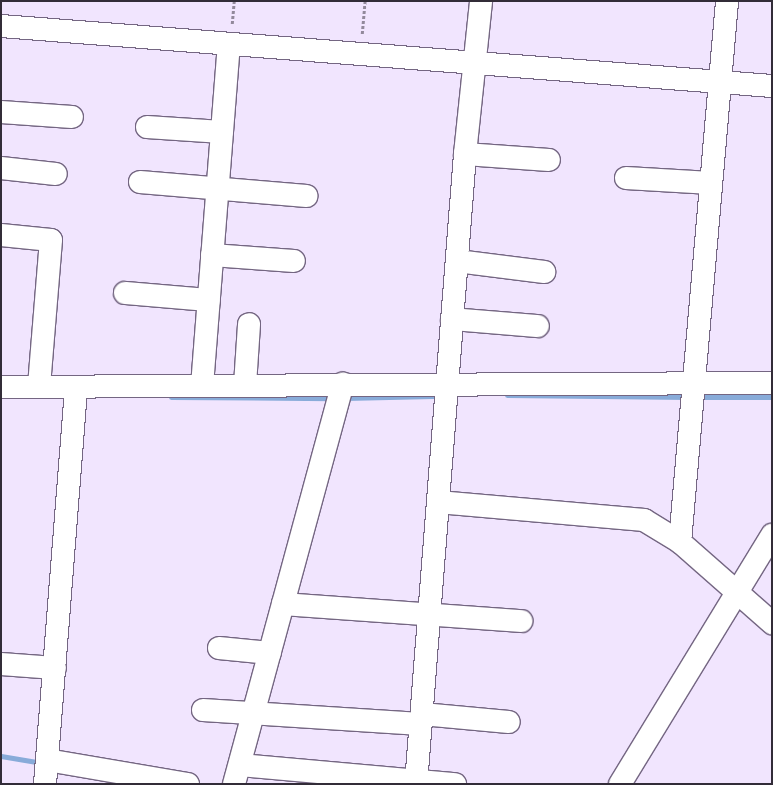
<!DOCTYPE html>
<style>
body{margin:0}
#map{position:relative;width:773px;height:785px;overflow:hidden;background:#f1e5fe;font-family:"DM Sans",sans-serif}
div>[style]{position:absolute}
.stream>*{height:5px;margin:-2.5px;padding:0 2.5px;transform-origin:2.5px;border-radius:2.5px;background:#88abd9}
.path>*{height:2.5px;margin-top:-1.25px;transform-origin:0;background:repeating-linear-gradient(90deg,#92899b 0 3px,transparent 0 5px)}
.roads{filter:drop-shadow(1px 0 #746682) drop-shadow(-1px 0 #746682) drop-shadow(0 1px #746682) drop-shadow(0 -1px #746682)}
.minor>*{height:22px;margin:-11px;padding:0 11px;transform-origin:11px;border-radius:11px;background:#fff}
span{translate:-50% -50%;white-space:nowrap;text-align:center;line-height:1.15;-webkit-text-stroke:3px #fff;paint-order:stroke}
.frame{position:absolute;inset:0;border:2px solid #322c38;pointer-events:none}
</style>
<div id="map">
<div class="stream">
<i style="left:507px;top:395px;width:180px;rotate:0.6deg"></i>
<i style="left:171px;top:397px;width:162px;rotate:0.4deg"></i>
<i style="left:697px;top:397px;width:75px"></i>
<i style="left:345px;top:398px;width:88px;rotate:-1.3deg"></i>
<i style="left:1px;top:756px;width:42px;rotate:9.7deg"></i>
</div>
<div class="path">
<i style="left:232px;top:24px;width:23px;rotate:-85deg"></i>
<i style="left:362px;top:34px;width:33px;rotate:-85deg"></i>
</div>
<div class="roads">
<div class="minor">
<i style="left:1px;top:26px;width:773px;rotate:4.45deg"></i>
<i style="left:1px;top:112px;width:71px;rotate:4deg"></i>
<i style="left:147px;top:127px;width:75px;rotate:3.8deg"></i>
<i style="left:465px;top:154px;width:84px;rotate:4.1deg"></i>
<i style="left:1px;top:168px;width:55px;rotate:6.2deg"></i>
<i style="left:626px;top:178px;width:85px;rotate:3.4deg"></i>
<i style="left:140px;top:182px;width:167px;rotate:4.8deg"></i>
<i style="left:1px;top:235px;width:50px;rotate:5.7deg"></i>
<i style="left:51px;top:240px;width:146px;rotate:94.7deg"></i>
<i style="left:212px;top:255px;width:82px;rotate:4.2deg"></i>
<i style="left:457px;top:261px;width:88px;rotate:7.2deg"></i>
<i style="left:125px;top:293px;width:84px;rotate:4.8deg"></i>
<i style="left:452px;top:319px;width:86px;rotate:4.7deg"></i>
<i style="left:245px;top:385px;width:61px;rotate:-86.2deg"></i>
<i style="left:202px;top:386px;width:343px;rotate:-85.5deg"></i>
<i style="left:1px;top:387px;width:771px;rotate:-0.3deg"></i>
<i style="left:438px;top:502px;width:207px;rotate:5deg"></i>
<i style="left:644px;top:520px;width:42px;rotate:31.4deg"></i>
<i style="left:680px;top:542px;width:123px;rotate:41.4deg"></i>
<i style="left:680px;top:542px;width:543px;rotate:-85.03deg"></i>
<i style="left:283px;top:604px;width:239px;rotate:4.1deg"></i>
<i style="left:219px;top:648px;width:51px;rotate:5.6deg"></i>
<i style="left:1px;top:664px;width:54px;rotate:4.2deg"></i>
<i style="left:203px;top:710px;width:218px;rotate:3.7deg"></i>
<i style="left:422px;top:714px;width:87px;rotate:5.3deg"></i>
<i style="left:47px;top:760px;width:143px;rotate:9.7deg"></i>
<i style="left:240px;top:765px;width:216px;rotate:5.1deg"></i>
<i style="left:45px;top:784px;width:398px;rotate:-85.5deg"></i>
<i style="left:234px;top:784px;width:415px;rotate:-74.8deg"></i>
<i style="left:416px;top:784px;width:632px;rotate:-85.55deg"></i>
<i style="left:465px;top:154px;width:154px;rotate:-84deg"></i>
<i style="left:620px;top:784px;width:292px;rotate:-58.6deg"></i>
</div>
</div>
<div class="frame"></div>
</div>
